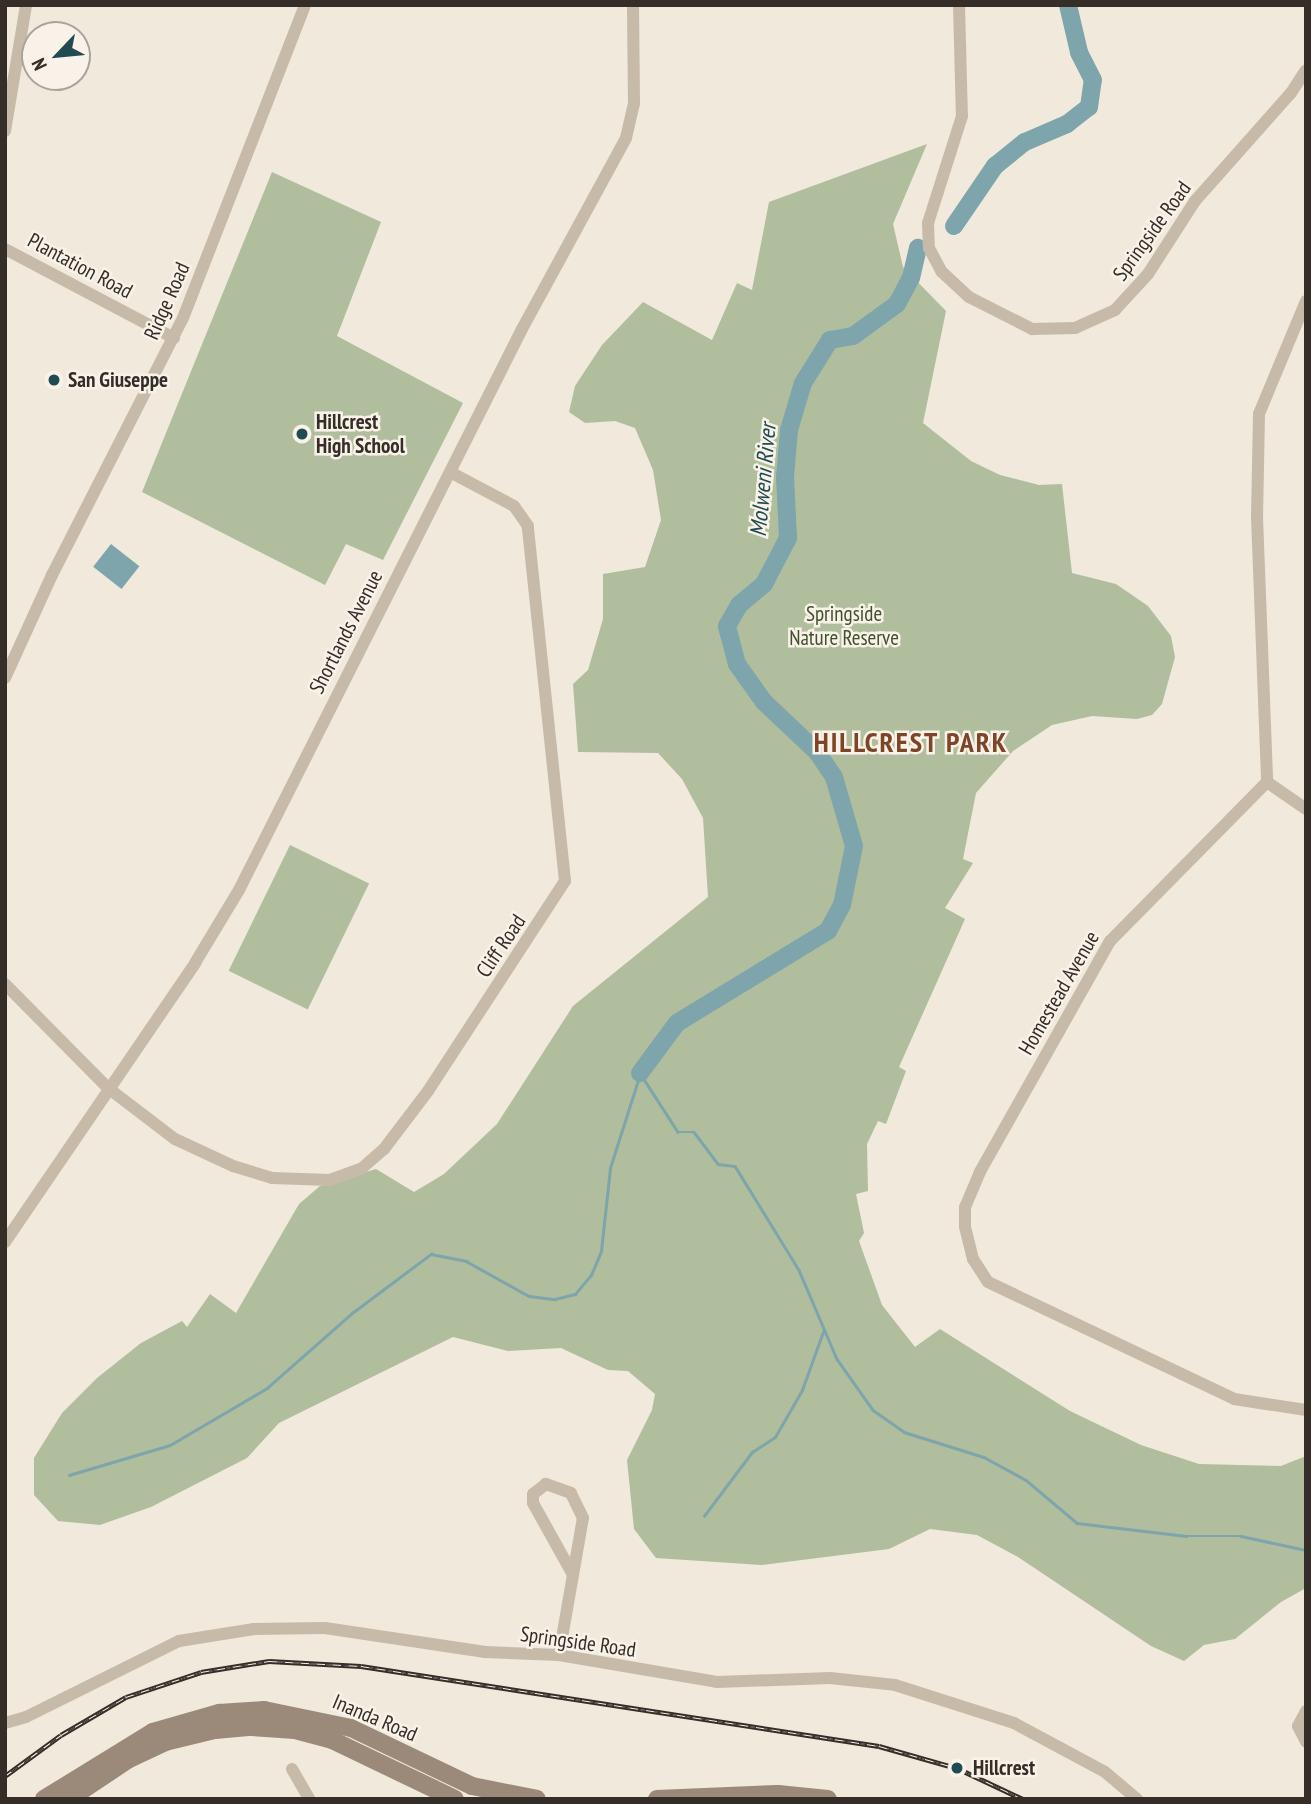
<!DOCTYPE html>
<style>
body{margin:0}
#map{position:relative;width:1311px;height:1804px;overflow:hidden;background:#f0e9dc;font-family:"PT Sans Narrow",sans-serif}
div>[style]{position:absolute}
.green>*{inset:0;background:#b0be9d;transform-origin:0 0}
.water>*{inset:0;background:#7da5ab;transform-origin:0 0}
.stream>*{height:2.5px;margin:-1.25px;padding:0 1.25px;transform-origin:1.25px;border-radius:1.25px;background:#7da5ab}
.river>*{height:18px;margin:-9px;padding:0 9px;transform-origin:9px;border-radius:9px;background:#7da5ab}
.minor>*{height:12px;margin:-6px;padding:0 6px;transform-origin:6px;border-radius:6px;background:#c7baa9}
.secondary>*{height:18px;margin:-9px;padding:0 9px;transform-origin:9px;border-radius:9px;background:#9b897a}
.rail>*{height:5px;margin-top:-2.5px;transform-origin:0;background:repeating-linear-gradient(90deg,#f8f2e8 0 8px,#352d28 0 16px);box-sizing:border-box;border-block:2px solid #352d28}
.dots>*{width:19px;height:19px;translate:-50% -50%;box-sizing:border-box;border:4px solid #f8f2e8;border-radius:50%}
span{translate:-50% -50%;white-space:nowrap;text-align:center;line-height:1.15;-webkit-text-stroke:5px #f8f2e8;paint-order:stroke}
.street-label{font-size:21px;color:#352d28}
.poi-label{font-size:21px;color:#352d28;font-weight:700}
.left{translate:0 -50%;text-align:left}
.park-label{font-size:21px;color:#41512e}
.water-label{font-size:23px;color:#214b53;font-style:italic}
.district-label{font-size:28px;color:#7e4427;font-weight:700;letter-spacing:2px}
.frame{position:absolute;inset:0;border:7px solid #352d28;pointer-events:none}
.north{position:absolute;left:21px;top:21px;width:70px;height:70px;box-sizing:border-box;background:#f8f2e8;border:2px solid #aaa39b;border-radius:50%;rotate:244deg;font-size:19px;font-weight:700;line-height:28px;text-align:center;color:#352d28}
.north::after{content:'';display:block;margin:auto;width:24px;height:32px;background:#214b53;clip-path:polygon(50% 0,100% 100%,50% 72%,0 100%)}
</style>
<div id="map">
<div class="green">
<i style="clip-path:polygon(927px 144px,893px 224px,903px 267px,946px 311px,923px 423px,971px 461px,1000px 475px,1039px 485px,1062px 484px,1072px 573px,1116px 584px,1148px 606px,1171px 636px,1175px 657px,1162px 704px,1152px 715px,1137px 719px,1092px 716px,1052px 725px,1013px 751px,976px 793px,963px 859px,973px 863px,945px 908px,965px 919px,899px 1067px,906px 1071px,886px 1124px,878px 1121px,867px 1144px,868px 1191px,856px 1194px,864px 1233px,859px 1241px,882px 1305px,915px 1347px,940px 1329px,1070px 1411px,1141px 1445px,1199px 1464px,1281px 1466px,1306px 1456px,1306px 1588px,1281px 1602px,1235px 1639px,1204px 1645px,1184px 1661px,1151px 1646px,1018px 1557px,977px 1535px,930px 1529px,889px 1549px,761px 1565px,656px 1558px,634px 1529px,627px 1460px,652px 1410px,655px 1394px,628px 1371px,608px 1370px,561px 1348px,508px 1351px,453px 1337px,279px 1423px,247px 1458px,151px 1507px,100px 1525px,58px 1521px,34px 1495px,34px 1458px,62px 1413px,97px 1378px,141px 1343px,182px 1321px,187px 1327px,210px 1294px,236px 1313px,299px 1204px,320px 1186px,376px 1169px,414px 1192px,444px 1174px,497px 1124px,573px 1006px,708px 897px,703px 818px,682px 779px,658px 753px,578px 752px,573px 684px,588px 670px,603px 619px,603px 574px,645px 567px,661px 520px,653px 470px,635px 428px,615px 421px,585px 423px,569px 412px,575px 386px,602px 345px,643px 302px,712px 340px,737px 283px,752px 290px,769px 202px)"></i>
<i style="clip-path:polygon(272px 172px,381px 222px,337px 336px,463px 403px,383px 560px,346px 544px,325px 585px,142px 492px)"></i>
<i style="left:290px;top:845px;width:88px;height:140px;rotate:26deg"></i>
</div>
<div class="water">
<i style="left:111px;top:544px;width:36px;height:29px;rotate:38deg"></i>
</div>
<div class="stream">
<i style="left:640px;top:1073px;width:70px;rotate:57.2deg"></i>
<i style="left:678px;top:1132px;width:16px"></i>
<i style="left:694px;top:1132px;width:40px;rotate:53deg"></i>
<i style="left:718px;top:1164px;width:17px;rotate:7deg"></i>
<i style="left:735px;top:1166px;width:122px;rotate:58.4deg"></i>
<i style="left:799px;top:1270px;width:97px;rotate:66.9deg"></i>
<i style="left:837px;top:1359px;width:62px;rotate:54.8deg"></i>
<i style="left:873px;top:1410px;width:38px;rotate:35deg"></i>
<i style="left:904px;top:1432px;width:84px;rotate:17.4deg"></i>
<i style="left:984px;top:1457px;width:48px;rotate:28.7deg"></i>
<i style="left:1026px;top:1480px;width:67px;rotate:40.1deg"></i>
<i style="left:1077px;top:1523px;width:110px;rotate:6.8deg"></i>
<i style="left:1186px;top:1536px;width:55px"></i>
<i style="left:1241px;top:1536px;width:66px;rotate:12.2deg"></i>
<i style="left:69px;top:1475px;width:105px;rotate:-16.5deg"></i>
<i style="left:170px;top:1445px;width:113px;rotate:-30.4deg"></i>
<i style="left:267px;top:1388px;width:113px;rotate:-41.4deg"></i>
<i style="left:352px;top:1313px;width:99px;rotate:-36.8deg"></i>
<i style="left:431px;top:1254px;width:36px;rotate:11deg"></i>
<i style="left:466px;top:1261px;width:72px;rotate:29.1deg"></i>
<i style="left:529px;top:1296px;width:26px;rotate:7deg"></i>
<i style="left:555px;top:1299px;width:21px;rotate:-14deg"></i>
<i style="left:575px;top:1294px;width:25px;rotate:-50deg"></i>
<i style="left:591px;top:1275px;width:26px;rotate:-67deg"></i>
<i style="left:601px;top:1251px;width:83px;rotate:-83.8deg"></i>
<i style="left:610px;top:1168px;width:99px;rotate:-72.3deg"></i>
<i style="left:704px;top:1516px;width:80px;rotate:-53.1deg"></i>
<i style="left:752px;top:1452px;width:27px;rotate:-33deg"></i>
<i style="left:775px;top:1437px;width:54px;rotate:-60.1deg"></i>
<i style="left:802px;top:1390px;width:62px;rotate:-70.1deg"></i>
</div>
<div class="river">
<i style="left:954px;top:226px;width:73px;rotate:-55.7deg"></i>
<i style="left:995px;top:166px;width:38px;rotate:-39deg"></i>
<i style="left:1025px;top:142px;width:46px;rotate:-23.2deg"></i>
<i style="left:1067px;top:124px;width:28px;rotate:-38deg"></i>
<i style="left:1089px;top:107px;width:27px;rotate:-82deg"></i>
<i style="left:1093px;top:80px;width:31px;rotate:-117deg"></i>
<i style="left:1079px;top:52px;width:48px;rotate:-103.2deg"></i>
<i style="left:640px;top:1073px;width:62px;rotate:-53.5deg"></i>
<i style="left:677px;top:1023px;width:177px;rotate:-31.4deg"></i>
<i style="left:828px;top:931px;width:30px;rotate:-62deg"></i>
<i style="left:842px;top:905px;width:60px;rotate:-78.5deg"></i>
<i style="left:854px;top:846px;width:72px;rotate:-106.2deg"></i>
<i style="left:834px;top:777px;width:29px;rotate:-124deg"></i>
<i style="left:818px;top:753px;width:74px;rotate:-136.6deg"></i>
<i style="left:764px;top:702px;width:47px;rotate:-125.4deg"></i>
<i style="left:737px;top:664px;width:39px;rotate:-105deg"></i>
<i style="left:727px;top:626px;width:24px;rotate:-60deg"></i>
<i style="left:739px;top:605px;width:33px;rotate:-40deg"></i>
<i style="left:764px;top:584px;width:52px;rotate:-62.4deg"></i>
<i style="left:788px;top:538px;width:61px;rotate:-92.8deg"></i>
<i style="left:785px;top:477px;width:47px;rotate:-85.1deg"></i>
<i style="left:789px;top:430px;width:49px;rotate:-73.4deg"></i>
<i style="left:803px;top:383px;width:51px;rotate:-57.9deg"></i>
<i style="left:830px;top:340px;width:23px;rotate:-10deg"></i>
<i style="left:853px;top:336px;width:54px;rotate:-36deg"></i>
<i style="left:897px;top:304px;width:30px;rotate:-62deg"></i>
<i style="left:911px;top:278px;width:31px;rotate:-77deg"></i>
</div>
<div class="minor">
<i style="left:959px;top:5px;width:111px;rotate:88.5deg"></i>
<i style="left:962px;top:116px;width:112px;rotate:107.6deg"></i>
<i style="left:928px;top:223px;width:25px;rotate:88deg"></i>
<i style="left:929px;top:248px;width:27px;rotate:62deg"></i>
<i style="left:942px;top:272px;width:37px;rotate:43deg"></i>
<i style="left:969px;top:297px;width:71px;rotate:26.9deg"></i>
<i style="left:1032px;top:329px;width:43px;rotate:-1.3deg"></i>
<i style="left:1075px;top:328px;width:44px;rotate:-24.2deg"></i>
<i style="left:1115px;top:310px;width:49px;rotate:-47.5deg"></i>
<i style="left:1148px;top:274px;width:87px;rotate:-57.2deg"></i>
<i style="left:1195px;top:201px;width:144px;rotate:-48.4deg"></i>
<i style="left:1291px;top:93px;width:27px;rotate:-57deg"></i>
<i style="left:5px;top:131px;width:128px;rotate:-80.5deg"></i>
<i style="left:5px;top:249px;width:191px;rotate:27.8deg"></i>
<i style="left:1306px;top:301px;width:122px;rotate:112.6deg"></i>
<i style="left:1259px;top:414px;width:103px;rotate:91.1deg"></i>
<i style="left:1257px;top:517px;width:265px;rotate:87.8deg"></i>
<i style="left:1267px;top:782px;width:223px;rotate:134.6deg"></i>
<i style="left:1110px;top:941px;width:265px;rotate:119.4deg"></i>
<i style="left:980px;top:1172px;width:38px;rotate:113deg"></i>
<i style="left:965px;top:1207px;width:20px;rotate:90deg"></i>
<i style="left:965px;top:1227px;width:33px;rotate:76deg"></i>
<i style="left:973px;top:1259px;width:27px;rotate:57deg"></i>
<i style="left:988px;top:1282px;width:272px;rotate:25.4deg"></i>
<i style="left:1234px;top:1399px;width:73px;rotate:8.7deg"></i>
<i style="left:5px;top:678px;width:113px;rotate:-65.5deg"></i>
<i style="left:52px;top:575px;width:288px;rotate:-63deg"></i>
<i style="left:183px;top:318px;width:336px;rotate:-68.7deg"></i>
<i style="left:1267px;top:782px;width:47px;rotate:34.7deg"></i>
<i style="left:5px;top:984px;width:146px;rotate:45.3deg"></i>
<i style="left:108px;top:1088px;width:84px;rotate:37.3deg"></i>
<i style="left:175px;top:1139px;width:64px;rotate:25deg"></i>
<i style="left:233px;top:1166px;width:41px;rotate:17.1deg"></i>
<i style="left:272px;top:1178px;width:58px;rotate:2deg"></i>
<i style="left:330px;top:1180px;width:33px;rotate:-20deg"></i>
<i style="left:361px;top:1169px;width:30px;rotate:-41deg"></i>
<i style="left:384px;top:1149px;width:73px;rotate:-52.8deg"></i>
<i style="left:428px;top:1091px;width:251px;rotate:-56.9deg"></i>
<i style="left:565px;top:881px;width:357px;rotate:-96deg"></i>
<i style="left:528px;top:526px;width:24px;rotate:-125deg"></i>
<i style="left:514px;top:506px;width:72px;rotate:-152deg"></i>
<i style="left:5px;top:1242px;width:338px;rotate:-55.7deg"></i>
<i style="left:195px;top:963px;width:85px;rotate:-58.9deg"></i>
<i style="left:239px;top:890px;width:628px;rotate:-63.23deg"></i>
<i style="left:522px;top:329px;width:217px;rotate:-61.4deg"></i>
<i style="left:626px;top:138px;width:36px;rotate:-77deg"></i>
<i style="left:634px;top:103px;width:98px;rotate:-90.6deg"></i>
<i style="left:559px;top:1655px;width:139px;rotate:-80.1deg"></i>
<i style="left:583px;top:1518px;width:28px;rotate:-116deg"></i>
<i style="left:571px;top:1493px;width:27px;rotate:-160deg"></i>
<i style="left:546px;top:1484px;width:16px;rotate:142deg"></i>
<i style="left:533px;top:1494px;width:9px;rotate:90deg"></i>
<i style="left:533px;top:1503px;width:82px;rotate:60.9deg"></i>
<i style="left:1306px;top:1711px;width:17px;rotate:118deg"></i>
<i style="left:1298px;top:1726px;width:18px;rotate:63deg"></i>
<i style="left:5px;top:1723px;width:22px;rotate:-16deg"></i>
<i style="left:26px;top:1717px;width:171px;rotate:-26.4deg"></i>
<i style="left:179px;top:1641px;width:76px;rotate:-9.1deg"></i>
<i style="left:254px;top:1629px;width:71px;rotate:-0.8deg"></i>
<i style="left:325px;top:1628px;width:162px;rotate:8.5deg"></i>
<i style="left:485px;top:1652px;width:74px;rotate:2.3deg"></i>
<i style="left:559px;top:1655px;width:160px;rotate:9.7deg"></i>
<i style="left:717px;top:1682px;width:113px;rotate:-2deg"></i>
<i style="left:830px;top:1678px;width:65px;rotate:6.1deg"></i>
<i style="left:895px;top:1685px;width:125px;rotate:17.7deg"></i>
<i style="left:1014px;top:1723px;width:103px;rotate:28.3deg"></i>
<i style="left:1105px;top:1772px;width:42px;rotate:40.2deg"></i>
<i style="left:292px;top:1769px;width:34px;rotate:60deg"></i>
</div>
<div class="secondary">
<i style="left:44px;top:1799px;width:128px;rotate:-31.6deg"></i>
<i style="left:153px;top:1732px;width:69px;rotate:-16.1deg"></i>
<i style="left:219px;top:1713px;width:45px;rotate:-3.8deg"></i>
<i style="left:264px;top:1710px;width:89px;rotate:11.7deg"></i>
<i style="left:351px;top:1728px;width:134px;rotate:25.6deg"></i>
<i style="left:472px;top:1786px;width:66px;rotate:11.3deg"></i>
<i style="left:69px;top:1799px;width:72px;rotate:-33.7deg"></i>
<i style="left:129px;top:1759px;width:40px;rotate:-25deg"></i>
<i style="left:165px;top:1742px;width:51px;rotate:-13.5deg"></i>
<i style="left:215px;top:1730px;width:36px;rotate:-5deg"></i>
<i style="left:251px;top:1727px;width:44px;rotate:3.9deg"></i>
<i style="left:295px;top:1730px;width:38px;rotate:15deg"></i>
<i style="left:332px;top:1740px;width:136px;rotate:25.6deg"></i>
<i style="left:657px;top:1799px;width:121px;rotate:-2.4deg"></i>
<i style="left:778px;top:1794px;width:50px;rotate:5.7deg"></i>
</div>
<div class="rail">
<i style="left:5px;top:1776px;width:69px;rotate:-36.2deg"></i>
<i style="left:61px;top:1735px;width:75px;rotate:-30.3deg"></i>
<i style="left:126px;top:1697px;width:79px;rotate:-18.4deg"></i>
<i style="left:201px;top:1672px;width:69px;rotate:-9.2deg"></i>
<i style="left:269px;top:1661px;width:92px;rotate:3.1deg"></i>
<i style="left:361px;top:1666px;width:524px;rotate:8.78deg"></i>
<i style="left:879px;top:1746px;width:81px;rotate:15.8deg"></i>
<i style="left:957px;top:1768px;width:73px;rotate:25.2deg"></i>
</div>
<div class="dots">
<i style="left:54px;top:380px;background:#214b53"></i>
<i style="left:302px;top:434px;background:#214b53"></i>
<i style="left:957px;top:1768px;background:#214b53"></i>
</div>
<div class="street-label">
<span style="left:1152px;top:231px;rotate:-54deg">Springside Road</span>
<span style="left:80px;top:266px;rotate:28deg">Plantation Road</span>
<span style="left:167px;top:301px;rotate:-66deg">Ridge Road</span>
<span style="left:346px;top:632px;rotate:-63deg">Shortlands Avenue</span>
<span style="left:501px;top:946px;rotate:-56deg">Cliff Road</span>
<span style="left:1059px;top:993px;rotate:-60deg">Homestead Avenue</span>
<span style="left:578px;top:1642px;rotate:8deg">Springside Road</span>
<span style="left:375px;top:1718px;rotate:23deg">Inanda Road</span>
</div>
<div class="poi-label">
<span class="left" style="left:68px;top:380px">San Giuseppe</span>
<span class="left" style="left:316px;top:434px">Hillcrest<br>High School</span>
<span class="left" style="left:973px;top:1768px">Hillcrest</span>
</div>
<div class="park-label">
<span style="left:844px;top:626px">Springside<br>Nature Reserve</span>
</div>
<div class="water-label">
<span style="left:763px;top:480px;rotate:-85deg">Molweni River</span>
</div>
<div class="district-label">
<span style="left:911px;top:742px">HILLCREST PARK</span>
</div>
<div class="frame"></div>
<div class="north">N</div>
</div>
